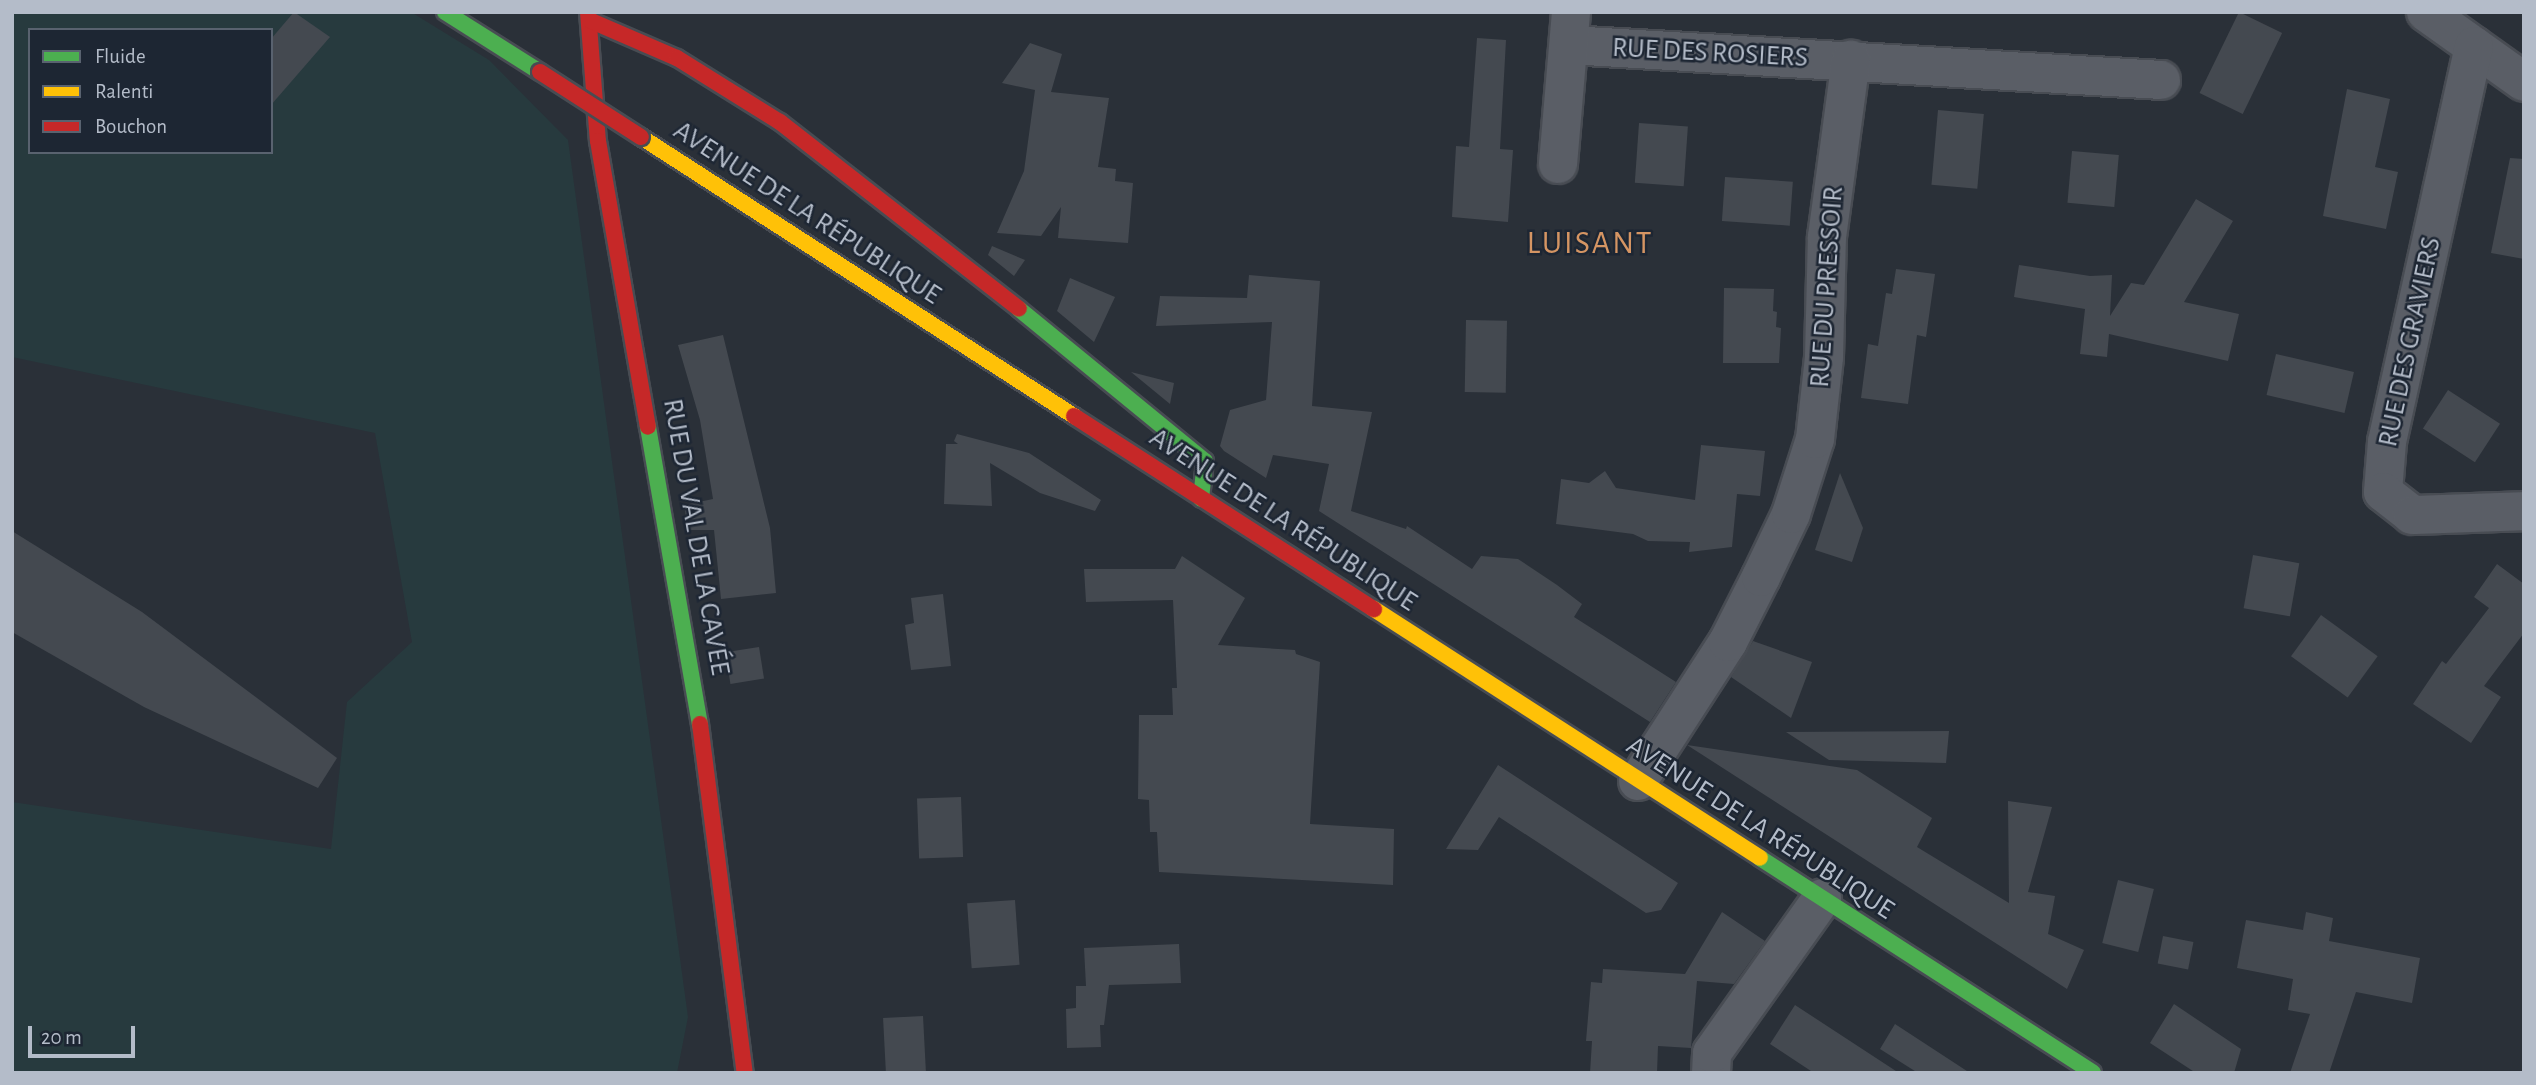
<!DOCTYPE html>
<meta charset="utf-8">
<style>
body{margin:0}
#map{position:relative;width:2536px;height:1085px;overflow:hidden;background:#2a3038;font-family:"Alegreya Sans",sans-serif}
div>[style]{position:absolute}
.green>*{inset:0;background:#273a3e}
.building>*{inset:0;background:#444950;transform-origin:0 0}
.roads{filter:drop-shadow(2px 0 #484c53) drop-shadow(-2px 0 #484c53) drop-shadow(0 2px #484c53) drop-shadow(0 -2px #484c53)}
.street>*{height:38px;margin:-19px;padding:0 19px;transform-origin:19px;border-radius:19px;background:#5a5e66}
.fast>*{height:16px;margin:-8px;padding:0 8px;transform-origin:8px;border-radius:8px;background:#4caf50}
.slow>*{height:16px;margin:-8px;padding:0 8px;transform-origin:8px;border-radius:8px;background:#ffc107}
.jam>*{height:16px;margin:-8px;padding:0 8px;transform-origin:8px;border-radius:8px;background:#c62828}
.bridges{filter:drop-shadow(2px 0 #484c53) drop-shadow(-2px 0 #484c53) drop-shadow(0 2px #484c53) drop-shadow(0 -2px #484c53)}
.jam-bridge>*{height:16px;margin:-8px;padding:0 8px;transform-origin:8px;border-radius:8px;background:#c62828}
span{translate:-50% -50%;white-space:nowrap;text-align:center;line-height:1.15;-webkit-text-stroke:5px #1d2633;paint-order:stroke}
.street-label{font-size:28px;color:#b4bcc9}
.quarter-label{font-size:32px;color:#d59563;letter-spacing:2px}
.frame{position:absolute;inset:0;border:14px solid #b4bcc9;pointer-events:none}
.legend{position:absolute;left:28px;top:28px;width:245px;height:126px;box-sizing:border-box;background:#1d2633;border:2px solid #59626f;margin:0;padding:9px 12px;list-style:none;font-size:21px;color:#b4bcc9}
.legend li{display:flex;align-items:center;gap:14px;height:35px}
.legend b{width:35px;border:2px solid #59626f}
.scale{position:absolute;left:28px;top:1026px;width:107px;height:32px;box-sizing:border-box;border:4px solid #b4bcc9;border-top:0;padding-left:9px;font-size:21px;line-height:24px;white-space:nowrap;color:#b4bcc9;-webkit-text-stroke:5px #1d2633;paint-order:stroke}
</style>
<div id="map">
<div class="green">
<i style="clip-path:polygon(evenodd,12px 12px,411px 12px,489px 60px,568px 140px,688px 1017px,677px 1073px,12px 1073px,12px 802px,331px 849px,347px 702px,412px 642px,375px 433px,12px 357px,12px 12px,30px 30px,271px 30px,271px 152px,30px 152px,30px 30px)"></i>
</div>
<div class="building">
<i style="clip-path:polygon(294px 12px,330px 37px,271px 105px,271px 39px)"></i>
<i style="left:2239px;top:12px;width:48px;height:90px;rotate:26deg"></i>
<i style="clip-path:polygon(1477px 38px,1506px 40px,1500px 149px,1513px 150px,1508px 222px,1452px 217px,1456px 146px,1469px 147px)"></i>
<i style="clip-path:polygon(1030px 43px,1062px 54px,1051px 92px,1109px 98px,1098px 167px,1116px 169px,1115px 181px,1133px 183px,1128px 243px,1058px 238px,1061px 207px,1041px 236px,997px 233px,1024px 171px,1035px 90px,1002px 83px)"></i>
<i style="clip-path:polygon(2347px 89px,2390px 99px,2375px 167px,2398px 172px,2386px 229px,2323px 216px)"></i>
<i style="left:1938px;top:110px;width:46px;height:75px;rotate:5deg"></i>
<i style="left:1639px;top:123px;width:49px;height:60px;rotate:4deg"></i>
<i style="left:2072px;top:151px;width:47px;height:52px;rotate:5deg"></i>
<i style="clip-path:polygon(2510px 158px,2524px 159px,2524px 259px,2491px 253px)"></i>
<i style="left:1725px;top:177px;width:68px;height:44px;rotate:4deg"></i>
<i style="clip-path:polygon(2196px 199px,2233px 221px,2184px 302px,2239px 314px,2228px 361px,2109px 334px,2107px 357px,2080px 354px,2085px 309px,2014px 297px,2019px 265px,2090px 276px,2112px 275px,2110px 316px,2131px 283px,2144px 285px)"></i>
<i style="clip-path:polygon(992px 246px,1025px 260px,1014px 276px,988px 255px)"></i>
<i style="clip-path:polygon(1896px 269px,1935px 274px,1926px 337px,1917px 335px,1908px 404px,1861px 398px,1868px 344px,1878px 346px,1886px 293px,1892px 294px)"></i>
<i style="clip-path:polygon(1249px 275px,1320px 281px,1312px 406px,1372px 412px,1351px 511px,1406px 529px,1407px 526px,1472px 569px,1481px 556px,1518px 559px,1557px 585px,1582px 604px,1574px 617px,1676px 682px,1650px 722px,1319px 511px,1329px 464px,1273px 455px,1266px 478px,1224px 451px,1220px 446px,1230px 410px,1266px 400px,1272px 322px,1156px 326px,1160px 296px,1247px 298px)"></i>
<i style="clip-path:polygon(1070px 278px,1115px 297px,1094px 342px,1057px 311px)"></i>
<i style="clip-path:polygon(1724px 288px,1774px 289px,1773px 311px,1777px 312px,1776px 327px,1781px 328px,1779px 363px,1723px 363px)"></i>
<i style="left:1466px;top:320px;width:41px;height:72px;rotate:1deg"></i>
<i style="clip-path:polygon(723px 335px,770px 528px,776px 593px,721px 599px,714px 530px,688px 530px,684px 505px,713px 499px,700px 420px,678px 345px)"></i>
<i style="left:2276px;top:354px;width:80px;height:42px;rotate:13deg"></i>
<i style="clip-path:polygon(1131px 372px,1174px 383px,1170px 404px)"></i>
<i style="left:2448px;top:390px;width:62px;height:46px;rotate:33deg"></i>
<i style="clip-path:polygon(957px 434px,1029px 453px,1101px 500px,1095px 511px,1040px 493px,990px 463px,992px 506px,944px 504px,946px 444px,958px 444px,954px 441px)"></i>
<i style="clip-path:polygon(1701px 445px,1765px 451px,1760px 496px,1737px 494px,1732px 547px,1689px 552px,1690px 542px,1648px 541px,1633px 534px,1556px 524px,1561px 479px,1589px 483px,1605px 471px,1616px 488px,1695px 500px)"></i>
<i style="clip-path:polygon(1840px 473px,1863px 528px,1852px 562px,1815px 550px)"></i>
<i style="clip-path:polygon(12px 531px,142px 612px,337px 758px,318px 788px,144px 707px,12px 632px)"></i>
<i style="left:2253px;top:555px;width:47px;height:54px;rotate:10deg"></i>
<i style="clip-path:polygon(1182px 556px,1245px 598px,1218px 645px,1295px 650px,1296px 654px,1320px 662px,1310px 824px,1394px 829px,1393px 885px,1159px 872px,1157px 832px,1150px 832px,1149px 800px,1138px 799px,1139px 715px,1173px 715px,1172px 688px,1177px 688px,1173px 600px,1086px 602px,1084px 569px,1175px 569px)"></i>
<i style="clip-path:polygon(2497px 564px,2524px 584px,2524px 633px,2484px 686px,2501px 697px,2471px 743px,2413px 704px,2442px 661px,2446px 664px,2489px 608px,2474px 597px)"></i>
<i style="clip-path:polygon(943px 594px,951px 666px,911px 670px,905px 625px,914px 623px,911px 598px)"></i>
<i style="left:2321px;top:615px;width:70px;height:51px;rotate:36deg"></i>
<i style="clip-path:polygon(1753px 641px,1812px 662px,1791px 718px,1731px 677px)"></i>
<i style="left:759px;top:647px;width:32px;height:34px;rotate:81deg"></i>
<i style="clip-path:polygon(1949px 731px,1946px 763px,1829px 760px,1786px 732px)"></i>
<i style="clip-path:polygon(1687px 745px,1857px 770px,1932px 818px,1917px 847px,2009px 903px,2008px 801px,2052px 807px,2028px 892px,2055px 896px,2048px 934px,2084px 950px,2067px 989px)"></i>
<i style="clip-path:polygon(1498px 765px,1678px 883px,1661px 910px,1646px 913px,1499px 817px,1478px 850px,1446px 849px)"></i>
<i style="left:961px;top:797px;width:60px;height:44px;rotate:88deg"></i>
<i style="left:2118px;top:880px;width:37px;height:65px;rotate:14deg"></i>
<i style="left:1015px;top:900px;width:65px;height:48px;rotate:86deg"></i>
<i style="clip-path:polygon(1722px 912px,1765px 941px,1734px 984px,1697px 981px,1691px 1048px,1658px 1046px,1657px 1073px,1590px 1073px,1592px 1041px,1586px 1041px,1591px 982px,1602px 983px,1603px 969px,1685px 974px)"></i>
<i style="clip-path:polygon(2306px 912px,2333px 918px,2329px 941px,2420px 958px,2412px 1003px,2356px 992px,2329px 1073px,2290px 1073px,2310px 1014px,2288px 1010px,2293px 979px,2237px 968px,2246px 920px,2303px 930px)"></i>
<i style="left:2163px;top:936px;width:31px;height:28px;rotate:11deg"></i>
<i style="clip-path:polygon(1179px 944px,1181px 983px,1109px 985px,1104px 1025px,1100px 1025px,1101px 1047px,1067px 1048px,1066px 1009px,1076px 1008px,1076px 986px,1094px 986px,1086px 986px,1084px 948px)"></i>
<i style="clip-path:polygon(2174px 1004px,2241px 1049px,2234px 1073px,2196px 1073px,2150px 1043px)"></i>
<i style="clip-path:polygon(1795px 1005px,1899px 1073px,1814px 1073px,1770px 1044px)"></i>
<i style="left:923px;top:1016px;width:55px;height:40px;rotate:87deg"></i>
<i style="clip-path:polygon(1895px 1024px,1970px 1073px,1918px 1073px,1880px 1049px)"></i>
</div>
<div class="roads">
<div class="street">
<i style="left:2426px;top:12px;width:120px;rotate:35.5deg"></i>
<i style="left:1569px;top:45px;width:593px;rotate:3.38deg"></i>
<i style="left:2474px;top:46px;width:405px;rotate:102.4deg"></i>
<i style="left:2387px;top:442px;width:50px;rotate:94.6deg"></i>
<i style="left:2383px;top:492px;width:37px;rotate:38deg"></i>
<i style="left:2412px;top:515px;width:112px;rotate:-2deg"></i>
<i style="left:1558px;top:164px;width:153px;rotate:-85.1deg"></i>
<i style="left:1638px;top:781px;width:166px;rotate:-57.1deg"></i>
<i style="left:1728px;top:642px;width:73px;rotate:-63.1deg"></i>
<i style="left:1761px;top:577px;width:70px;rotate:-64.5deg"></i>
<i style="left:1791px;top:514px;width:79px;rotate:-72.3deg"></i>
<i style="left:1815px;top:439px;width:82px;rotate:-83.7deg"></i>
<i style="left:1824px;top:357px;width:120px;rotate:-88.6deg"></i>
<i style="left:1827px;top:237px;width:179px;rotate:-82.3deg"></i>
<i style="left:1711px;top:1073px;width:20px;rotate:-87deg"></i>
<i style="left:1712px;top:1053px;width:190px;rotate:-54.6deg"></i>
</div>
<div class="fast">
<i style="left:445px;top:12px;width:112px;rotate:32.3deg"></i>
<i style="left:1019px;top:309px;width:240px;rotate:39.3deg"></i>
<i style="left:1205px;top:461px;width:38px;rotate:96deg"></i>
<i style="left:648px;top:427px;width:302px;rotate:80.1deg"></i>
<i style="left:1760px;top:858px;width:396px;rotate:32.8deg"></i>
</div>
<div class="slow">
<i style="left:641px;top:137px;width:515px;rotate:32.8deg"></i>
<i style="left:1374px;top:609px;width:459px;rotate:32.8deg"></i>
</div>
<div class="jam">
<i style="left:588px;top:12px;width:129px;rotate:85.6deg"></i>
<i style="left:598px;top:141px;width:290px;rotate:80.1deg"></i>
<i style="left:589px;top:20px;width:96px;rotate:23.4deg"></i>
<i style="left:677px;top:58px;width:121px;rotate:31.9deg"></i>
<i style="left:780px;top:122px;width:303px;rotate:38deg"></i>
<i style="left:1074px;top:416px;width:357px;rotate:32.8deg"></i>
<i style="left:700px;top:724px;width:352px;rotate:82.7deg"></i>
</div>
</div>
<div class="bridges">
<div class="jam-bridge">
<i style="left:540px;top:72px;width:120px;rotate:32.8deg"></i>
</div>
</div>
<div class="street-label">
<span style="left:1710px;top:53px;rotate:3deg">RUE DES ROSIERS</span>
<span style="left:807px;top:213px;rotate:33deg">AVENUE DE LA RÉPUBLIQUE</span>
<span style="left:1827px;top:287px;rotate:-86deg">RUE DU PRESSOIR</span>
<span style="left:2410px;top:342px;rotate:-78deg">RUE DES GRAVIERS</span>
<span style="left:1283px;top:520px;rotate:33deg">AVENUE DE LA RÉPUBLIQUE</span>
<span style="left:696px;top:537px;rotate:80deg">RUE DU VAL DE LA CAVÉE</span>
<span style="left:1760px;top:828px;rotate:33deg">AVENUE DE LA RÉPUBLIQUE</span>
</div>
<div class="quarter-label">
<span style="left:1590px;top:243px">LUISANT</span>
</div>
<div class="frame"></div>
<ul class="legend">
<li><b style="height:9px;background:#4caf50"></b>Fluide</li>
<li><b style="height:9px;background:#ffc107"></b>Ralenti</li>
<li><b style="height:9px;background:#c62828"></b>Bouchon</li>
</ul>
<div class="scale">20 m</div>
</div>
